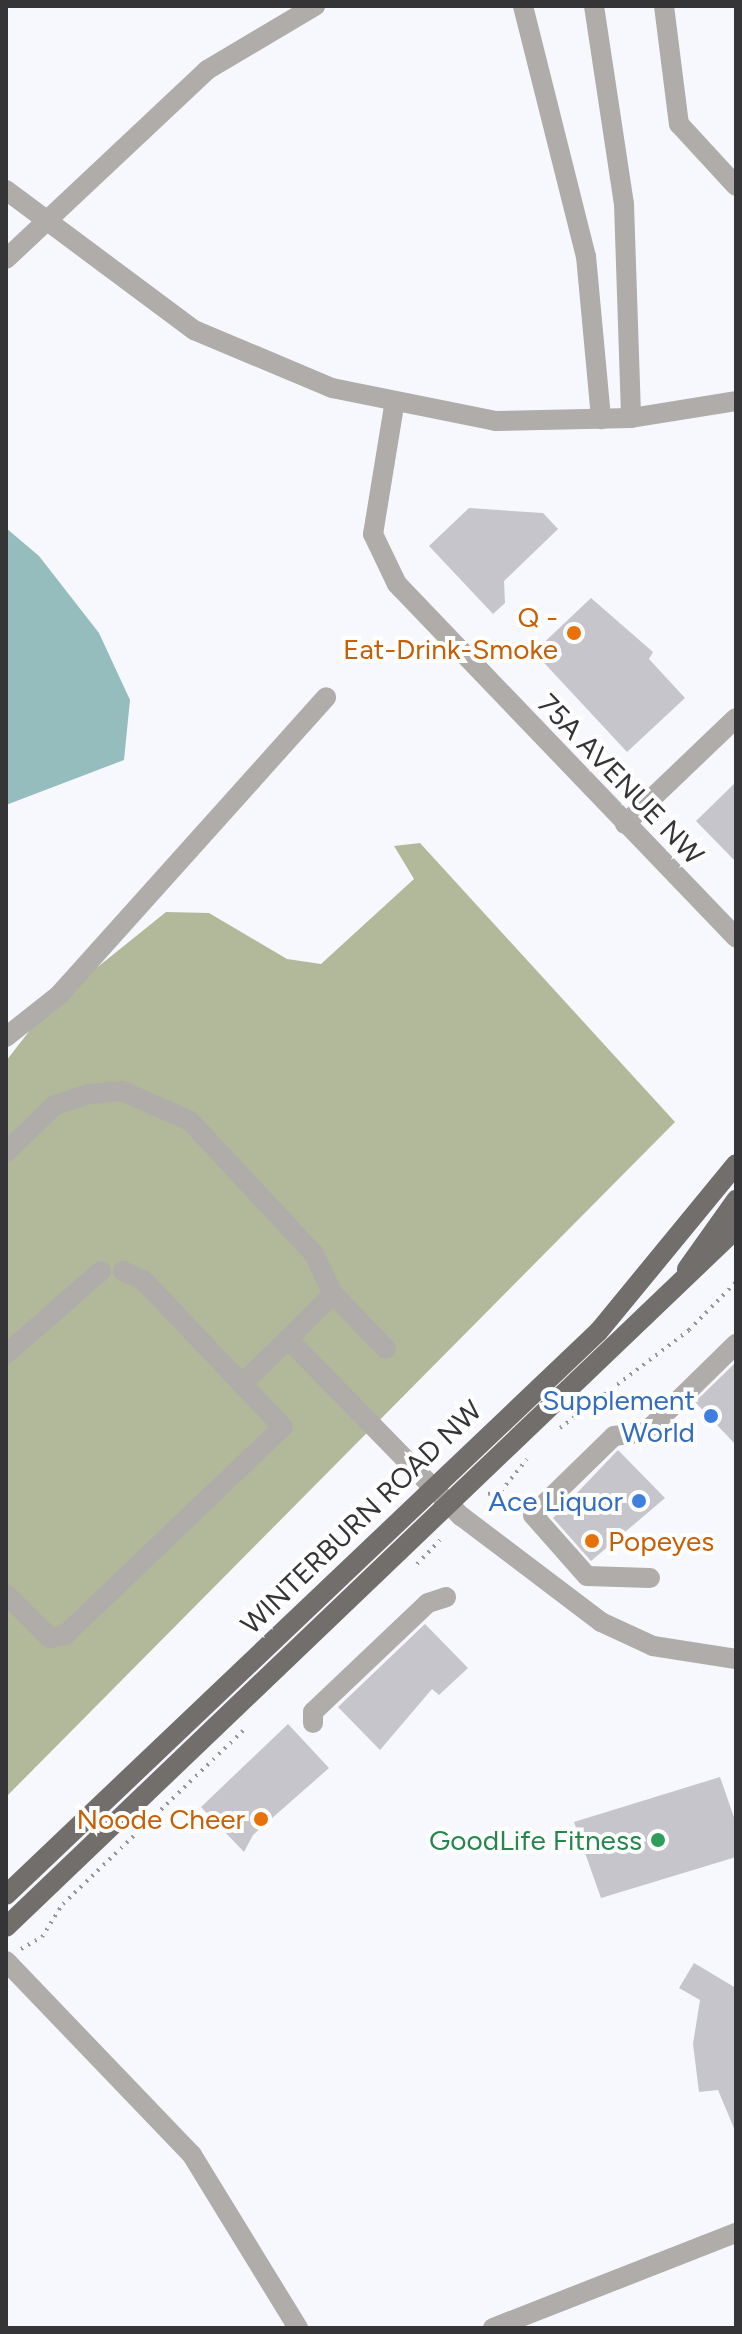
<!DOCTYPE html>
<style>
body{margin:0}
#map{position:relative;width:742px;height:2334px;overflow:hidden;background:#f7f7fe;font-family:Figtree,sans-serif}
div>[style]{position:absolute}
.forest>*{inset:0;background:#b2b89a}
.water>*{inset:0;background:#95bdbe}
.building>*{inset:0;background:#c5c5cb}
.path>*{height:4px;margin-top:-2px;transform-origin:0;background:repeating-linear-gradient(90deg,#95959a 0 2px,transparent 0 8px)}
.minor>*{height:20px;margin:-10px;padding:0 10px;transform-origin:10px;border-radius:10px;background:#afacaa}
.major>*{height:20px;margin:-10px;padding:0 10px;transform-origin:10px;border-radius:10px;background:#726e6b}
.dots>*{width:22px;height:22px;translate:-50% -50%;box-sizing:border-box;border:4px solid #fff;border-radius:50%}
span{translate:-50% -50%;white-space:nowrap;text-align:center;line-height:1.15;-webkit-text-stroke:8px #fff;paint-order:stroke}
.food-label{font-size:28px;color:#c56008}
.right{translate:-100% -50%;text-align:right}
.left{translate:0 -50%;text-align:left}
.street-label{font-size:28px;color:#353537}
.shop-label{font-size:28px;color:#366cbe}
.leisure-label{font-size:28px;color:#27864d}
.frame{position:absolute;inset:0;border:8px solid #353537;pointer-events:none}
</style>
<div id="map">
<div class="forest">
<i style="clip-path:polygon(420px 843px,675px 1122px,6px 1797px,6px 1061px,48px 1007px,166px 912px,209px 913px,287px 959px,321px 964px,414px 879px,394px 846px)"></i>
</div>
<div class="water">
<i style="clip-path:polygon(6px 528px,39px 556px,99px 633px,130px 700px,124px 760px,6px 805px)"></i>
</div>
<div class="building">
<i style="clip-path:polygon(469px 508px,543px 513px,558px 529px,504px 581px,505px 603px,493px 614px,429px 546px)"></i>
<i style="clip-path:polygon(591px 598px,653px 652px,649px 659px,685px 698px,627px 752px,534px 652px)"></i>
<i style="clip-path:polygon(736px 782px,736px 862px,696px 821px)"></i>
<i style="clip-path:polygon(736px 1362px,736px 1445px,695px 1402px)"></i>
<i style="clip-path:polygon(618px 1450px,665px 1498px,591px 1561px,553px 1518px)"></i>
<i style="clip-path:polygon(425px 1624px,468px 1668px,439px 1695px,432px 1689px,380px 1750px,338px 1707px)"></i>
<i style="clip-path:polygon(288px 1724px,329px 1768px,253px 1835px,244px 1852px,201px 1807px)"></i>
<i style="clip-path:polygon(720px 1777px,736px 1823px,736px 1857px,601px 1898px,574px 1822px)"></i>
<i style="clip-path:polygon(694px 1963px,736px 1988px,736px 2133px,718px 2090px,699px 2092px,693px 2044px,700px 2000px,679px 1988px)"></i>
</div>
<div class="path">
<i style="left:560px;top:1428px;width:162px;rotate:-37.2deg"></i>
<i style="left:689px;top:1330px;width:67px;rotate:-45.6deg"></i>
<i style="left:488px;top:1494px;width:13px;rotate:-13deg"></i>
<i style="left:501px;top:1491px;width:41px;rotate:-50.9deg"></i>
<i style="left:417px;top:1564px;width:33px;rotate:-46deg"></i>
<i style="left:21px;top:1949px;width:24px;rotate:-30deg"></i>
<i style="left:42px;top:1937px;width:39px;rotate:-58deg"></i>
<i style="left:63px;top:1904px;width:250px;rotate:-43.9deg"></i>
</div>
<div class="minor">
<i style="left:523px;top:6px;width:258px;rotate:75.9deg"></i>
<i style="left:586px;top:256px;width:164px;rotate:84.7deg"></i>
<i style="left:594px;top:6px;width:200px;rotate:81.4deg"></i>
<i style="left:624px;top:204px;width:214px;rotate:88.1deg"></i>
<i style="left:664px;top:6px;width:119px;rotate:82.8deg"></i>
<i style="left:679px;top:124px;width:84px;rotate:47.4deg"></i>
<i style="left:6px;top:190px;width:234px;rotate:36.7deg"></i>
<i style="left:194px;top:330px;width:150px;rotate:22.8deg"></i>
<i style="left:332px;top:388px;width:166px;rotate:11.4deg"></i>
<i style="left:495px;top:421px;width:136px;rotate:-1.3deg"></i>
<i style="left:631px;top:418px;width:106px;rotate:-9.2deg"></i>
<i style="left:6px;top:259px;width:276px;rotate:-43.2deg"></i>
<i style="left:207px;top:70px;width:126px;rotate:-30.7deg"></i>
<i style="left:394px;top:406px;width:130px;rotate:99.3deg"></i>
<i style="left:373px;top:534px;width:55px;rotate:64.4deg"></i>
<i style="left:397px;top:584px;width:490px;rotate:46.2deg"></i>
<i style="left:625px;top:824px;width:153px;rotate:-43.7deg"></i>
<i style="left:6px;top:1037px;width:68px;rotate:-38.4deg"></i>
<i style="left:59px;top:995px;width:400px;rotate:-48.1deg"></i>
<i style="left:6px;top:1152px;width:68px;rotate:-43.8deg"></i>
<i style="left:55px;top:1105px;width:36px;rotate:-18deg"></i>
<i style="left:89px;top:1094px;width:33px;rotate:-5deg"></i>
<i style="left:122px;top:1091px;width:74px;rotate:23.8deg"></i>
<i style="left:190px;top:1121px;width:182px;rotate:47deg"></i>
<i style="left:314px;top:1254px;width:44px;rotate:64.6deg"></i>
<i style="left:333px;top:1294px;width:64px;rotate:135deg"></i>
<i style="left:288px;top:1339px;width:248px;rotate:45.7deg"></i>
<i style="left:461px;top:1516px;width:176px;rotate:37.1deg"></i>
<i style="left:601px;top:1622px;width:57px;rotate:24.8deg"></i>
<i style="left:653px;top:1646px;width:84px;rotate:8.9deg"></i>
<i style="left:333px;top:1294px;width:76px;rotate:46.1deg"></i>
<i style="left:6px;top:1354px;width:126px;rotate:-41.1deg"></i>
<i style="left:242px;top:1384px;width:64px;rotate:-44.4deg"></i>
<i style="left:650px;top:1578px;width:63px;rotate:-178.2deg"></i>
<i style="left:587px;top:1576px;width:81px;rotate:-131.5deg"></i>
<i style="left:533px;top:1515px;width:113px;rotate:-44.3deg"></i>
<i style="left:614px;top:1436px;width:32px;rotate:-7deg"></i>
<i style="left:646px;top:1432px;width:126px;rotate:-44.4deg"></i>
<i style="left:6px;top:1594px;width:62px;rotate:45deg"></i>
<i style="left:50px;top:1638px;width:15px;rotate:-11deg"></i>
<i style="left:65px;top:1635px;width:301px;rotate:-43.7deg"></i>
<i style="left:283px;top:1427px;width:203px;rotate:-133.6deg"></i>
<i style="left:143px;top:1280px;width:22px;rotate:-156deg"></i>
<i style="left:313px;top:1723px;width:11px;rotate:-90deg"></i>
<i style="left:313px;top:1712px;width:158px;rotate:-43.5deg"></i>
<i style="left:428px;top:1603px;width:19px;rotate:-18deg"></i>
<i style="left:6px;top:1961px;width:269px;rotate:46.2deg"></i>
<i style="left:192px;top:2155px;width:203px;rotate:58.5deg"></i>
<i style="left:493px;top:2328px;width:261px;rotate:-21.4deg"></i>
</div>
<div class="major">
<i style="left:687px;top:1269px;width:85px;rotate:-54.6deg"></i>
<i style="left:6px;top:1895px;width:818px;rotate:-43.56deg"></i>
<i style="left:599px;top:1331px;width:216px;rotate:-50.6deg"></i>
<i style="left:6px;top:1927px;width:1010px;rotate:-43.72deg"></i>
</div>
<div class="dots">
<i style="left:574px;top:633px;background:#e8710a"></i>
<i style="left:711px;top:1416px;background:#3f7fe0"></i>
<i style="left:639px;top:1501px;background:#3f7fe0"></i>
<i style="left:592px;top:1541px;background:#e8710a"></i>
<i style="left:261px;top:1819px;background:#e8710a"></i>
<i style="left:658px;top:1840px;background:#2e9e5b"></i>
</div>
<div class="food-label">
<span class="right" style="left:558px;top:633px">Q -<br>Eat-Drink-Smoke</span>
<span class="left" style="left:608px;top:1541px">Popeyes</span>
<span class="right" style="left:245px;top:1819px">Noode Cheer</span>
</div>
<div class="street-label">
<span style="left:621px;top:779px;rotate:46deg">75A AVENUE NW</span>
<span style="left:361px;top:1517px;rotate:-44deg">WINTERBURN ROAD NW</span>
</div>
<div class="shop-label">
<span class="right" style="left:695px;top:1416px">Supplement<br>World</span>
<span class="right" style="left:623px;top:1501px">Ace Liquor</span>
</div>
<div class="leisure-label">
<span class="right" style="left:642px;top:1840px">GoodLife Fitness</span>
</div>
<div class="frame"></div>
</div>
